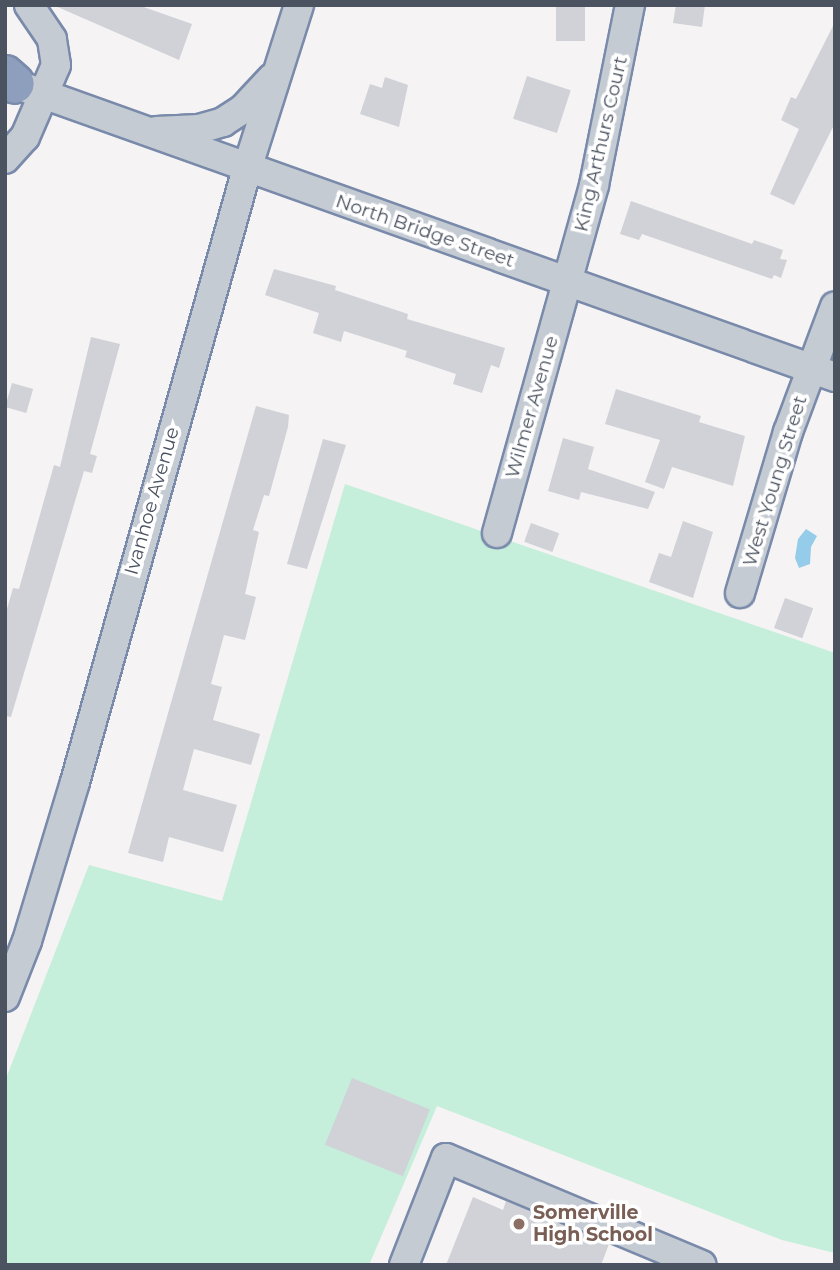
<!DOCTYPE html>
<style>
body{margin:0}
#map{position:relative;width:840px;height:1270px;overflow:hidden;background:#f5f3f3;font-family:Montserrat,sans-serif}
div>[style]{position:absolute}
.green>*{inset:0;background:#c5eedb}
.water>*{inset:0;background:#95cce9}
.building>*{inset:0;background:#d0d2d7;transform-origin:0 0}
.roads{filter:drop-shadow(2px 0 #798aaa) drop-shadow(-2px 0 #798aaa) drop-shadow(0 2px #798aaa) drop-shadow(0 -2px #798aaa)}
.minor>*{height:28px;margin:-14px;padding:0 14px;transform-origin:14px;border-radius:14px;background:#c5cbd3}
.highway>*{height:38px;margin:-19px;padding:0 19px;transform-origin:19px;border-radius:19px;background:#8e9fbe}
.dots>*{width:19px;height:19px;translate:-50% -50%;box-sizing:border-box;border:4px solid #fff;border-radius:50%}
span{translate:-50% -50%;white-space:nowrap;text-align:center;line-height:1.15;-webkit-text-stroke:7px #fff;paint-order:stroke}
.street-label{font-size:19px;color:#4b5360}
.education-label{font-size:19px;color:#785e54;font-weight:700}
.left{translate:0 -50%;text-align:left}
.frame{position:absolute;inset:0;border:7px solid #4b5360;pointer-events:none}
</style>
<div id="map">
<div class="green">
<i style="clip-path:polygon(345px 484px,835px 653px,835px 1253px,782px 1240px,437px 1106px,369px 1265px,5px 1265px,5px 1081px,89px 865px,222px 901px)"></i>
</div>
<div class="water">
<i style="clip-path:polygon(806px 529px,817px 536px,811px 547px,810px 564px,799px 568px,795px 558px,798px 539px)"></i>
</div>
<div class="building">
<i style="clip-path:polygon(53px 5px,138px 5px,192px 24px,179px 60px)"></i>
<i style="left:556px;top:5px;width:29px;height:36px"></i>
<i style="clip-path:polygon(676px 5px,705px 5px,702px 27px,673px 23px)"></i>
<i style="clip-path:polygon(835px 22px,835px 123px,794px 205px,770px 194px,799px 129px,781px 120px,791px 97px,796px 99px)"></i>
<i style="left:527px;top:76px;width:46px;height:45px;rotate:18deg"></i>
<i style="clip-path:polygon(385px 77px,408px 85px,399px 127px,360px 114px,370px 84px,382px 88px)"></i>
<i style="clip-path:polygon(631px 201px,752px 244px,754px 240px,783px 250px,780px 259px,787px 260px,781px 278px,774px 275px,772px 279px,642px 234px,639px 240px,620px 234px)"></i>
<i style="clip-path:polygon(274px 269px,336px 286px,335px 290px,408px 314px,407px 319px,505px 348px,499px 368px,491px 365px,482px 393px,453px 384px,456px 374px,405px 357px,407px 351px,344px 331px,341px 342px,313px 333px,319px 313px,265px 295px)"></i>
<i style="clip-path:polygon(91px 337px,120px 344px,90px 454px,97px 456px,92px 473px,84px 471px,11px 717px,5px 716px,5px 616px,13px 588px,19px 589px,54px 465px,60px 467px)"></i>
<i style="left:12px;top:383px;width:22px;height:25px;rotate:16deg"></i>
<i style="clip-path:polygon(616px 389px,701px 416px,699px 422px,745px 436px,733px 486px,672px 467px,664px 489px,645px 482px,660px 440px,605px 424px)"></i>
<i style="clip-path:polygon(256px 406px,289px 415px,288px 427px,269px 496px,264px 495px,253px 530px,259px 532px,245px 594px,256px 597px,245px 640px,224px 635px,211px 684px,222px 687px,213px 720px,260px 734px,251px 765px,194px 749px,183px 790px,237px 805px,223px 852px,169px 837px,163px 862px,128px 853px)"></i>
<i style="clip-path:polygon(563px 438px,594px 447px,588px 469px,655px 492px,648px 509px,581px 492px,579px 500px,548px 491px)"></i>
<i style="clip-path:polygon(323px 439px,346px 445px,307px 569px,287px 564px)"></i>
<i style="clip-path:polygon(683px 521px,713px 532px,693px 598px,649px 582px,659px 553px,671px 557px)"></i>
<i style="left:531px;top:523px;width:30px;height:20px;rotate:20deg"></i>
<i style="left:785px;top:598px;width:30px;height:32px;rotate:20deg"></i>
<i style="left:352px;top:1078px;width:84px;height:72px;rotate:22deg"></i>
<i style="clip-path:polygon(473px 1197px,503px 1210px,506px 1201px,609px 1244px,601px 1265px,446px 1265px)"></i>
</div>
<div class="roads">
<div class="minor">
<i style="left:15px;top:84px;width:871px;rotate:19.66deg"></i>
<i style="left:156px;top:131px;width:43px;rotate:-2.7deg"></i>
<i style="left:199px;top:129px;width:25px;rotate:-16deg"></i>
<i style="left:223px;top:122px;width:24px;rotate:-33deg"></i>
<i style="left:243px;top:109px;width:42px;rotate:-46.9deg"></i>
<i style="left:5px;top:159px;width:30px;rotate:-48deg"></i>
<i style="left:25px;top:137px;width:78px;rotate:-66.7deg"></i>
<i style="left:56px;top:65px;width:26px;rotate:-99deg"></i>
<i style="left:52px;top:39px;width:41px;rotate:-124.1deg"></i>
<i style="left:497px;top:533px;width:361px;rotate:-74.4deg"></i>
<i style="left:594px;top:185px;width:184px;rotate:-78.7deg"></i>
<i style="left:740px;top:593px;width:168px;rotate:-73.4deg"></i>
<i style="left:788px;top:432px;width:134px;rotate:-69.5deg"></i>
<i style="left:5px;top:997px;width:60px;rotate:-68.6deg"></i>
<i style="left:27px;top:941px;width:166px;rotate:-73.2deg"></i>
<i style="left:75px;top:782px;width:637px;rotate:-74.33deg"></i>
<i style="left:247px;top:169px;width:172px;rotate:-72.4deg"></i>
<i style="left:404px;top:1265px;width:115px;rotate:-68.6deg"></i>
<i style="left:446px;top:1158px;width:277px;rotate:22.7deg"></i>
</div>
<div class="highway">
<i style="left:5px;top:75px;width:13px;rotate:42deg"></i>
</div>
</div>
<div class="dots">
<i style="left:519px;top:1224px;background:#8d6e63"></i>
</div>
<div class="street-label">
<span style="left:601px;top:144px;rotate:-77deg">King Arthurs Court</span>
<span style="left:425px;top:231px;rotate:19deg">North Bridge Street</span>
<span style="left:532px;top:407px;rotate:-74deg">Wilmer Avenue</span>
<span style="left:775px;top:481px;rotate:-73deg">West Young Street</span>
<span style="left:152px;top:501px;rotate:-74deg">Ivanhoe Avenue</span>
</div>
<div class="education-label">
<span class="left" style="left:533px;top:1224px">Somerville<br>High School</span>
</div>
<div class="frame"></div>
</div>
